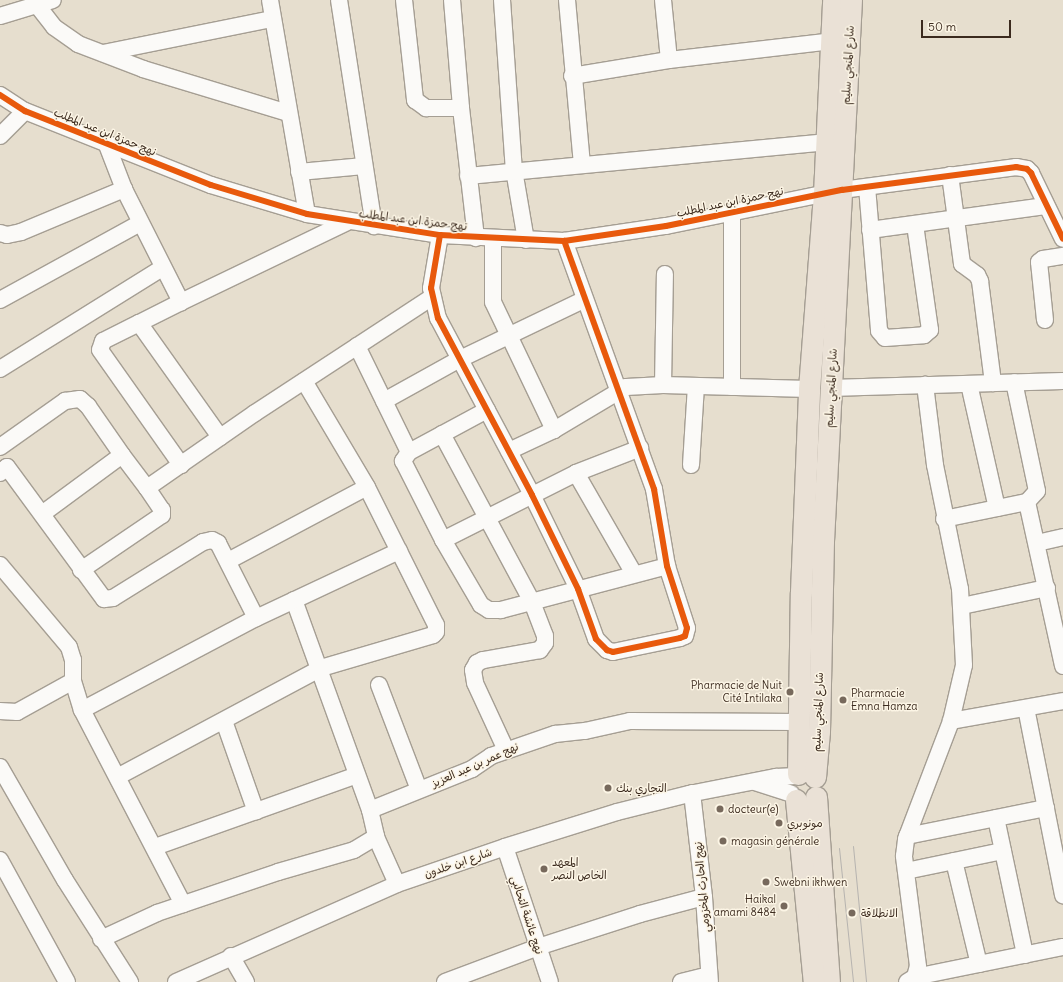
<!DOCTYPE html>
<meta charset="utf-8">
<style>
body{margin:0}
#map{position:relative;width:1063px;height:982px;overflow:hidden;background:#e6dece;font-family:Delius,"Playpen Sans Arabic",sans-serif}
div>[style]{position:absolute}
.roads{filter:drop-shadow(1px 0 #a59e93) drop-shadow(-1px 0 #a59e93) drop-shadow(0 1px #a59e93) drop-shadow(0 -1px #a59e93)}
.minor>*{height:16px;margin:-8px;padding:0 8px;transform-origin:8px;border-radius:8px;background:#fbfaf8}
.major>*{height:21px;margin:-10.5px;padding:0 10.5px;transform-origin:10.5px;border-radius:10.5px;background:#eae1d6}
.tram>*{height:1px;margin:-0.5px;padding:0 0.5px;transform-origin:0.5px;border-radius:0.5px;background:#b6b3af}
.cycleway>*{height:6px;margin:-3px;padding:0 3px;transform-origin:3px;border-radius:3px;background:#e8590c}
.dots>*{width:11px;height:11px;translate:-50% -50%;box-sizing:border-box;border:2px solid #fcf5e5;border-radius:50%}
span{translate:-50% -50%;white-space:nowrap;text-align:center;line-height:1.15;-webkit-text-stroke:3px #fcf5e5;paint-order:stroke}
.street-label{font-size:11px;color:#3b2a1e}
.poi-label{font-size:11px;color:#3b2a1e}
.right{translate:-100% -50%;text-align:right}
.left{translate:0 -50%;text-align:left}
.scale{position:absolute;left:921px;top:20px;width:90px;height:18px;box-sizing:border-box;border:2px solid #3b2a1e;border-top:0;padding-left:5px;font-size:12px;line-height:14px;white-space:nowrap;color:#3b2a1e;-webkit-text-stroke:3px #fcf5e5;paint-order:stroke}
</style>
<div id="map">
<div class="roads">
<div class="minor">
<i style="left:270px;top:0;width:217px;rotate:80.2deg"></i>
<i style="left:339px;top:0;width:229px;rotate:81.2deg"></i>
<i style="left:404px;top:0;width:101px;rotate:83.7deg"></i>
<i style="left:415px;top:100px;width:14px;rotate:36deg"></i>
<i style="left:426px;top:108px;width:35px"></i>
<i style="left:452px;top:0;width:108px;rotate:85.2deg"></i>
<i style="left:461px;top:108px;width:131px;rotate:83.4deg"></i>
<i style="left:502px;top:0;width:170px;rotate:86deg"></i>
<i style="left:514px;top:170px;width:71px;rotate:80.3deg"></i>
<i style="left:567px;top:0;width:165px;rotate:84.8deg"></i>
<i style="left:663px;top:0;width:60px;rotate:84.3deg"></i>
<i style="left:37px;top:5px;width:28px;rotate:52deg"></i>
<i style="left:54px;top:27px;width:29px;rotate:35deg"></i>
<i style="left:78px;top:44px;width:70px;rotate:21deg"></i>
<i style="left:143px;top:69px;width:152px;rotate:16.9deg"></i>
<i style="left:0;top:16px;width:55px;rotate:-16.8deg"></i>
<i style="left:103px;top:53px;width:172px;rotate:-11.4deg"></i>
<i style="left:572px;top:76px;width:98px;rotate:-9.4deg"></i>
<i style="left:669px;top:60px;width:164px;rotate:-6.6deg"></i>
<i style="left:0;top:95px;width:30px;rotate:33deg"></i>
<i style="left:25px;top:111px;width:200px;rotate:21.7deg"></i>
<i style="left:211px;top:185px;width:100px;rotate:16.8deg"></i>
<i style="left:307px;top:214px;width:135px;rotate:9deg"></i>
<i style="left:440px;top:235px;width:124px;rotate:2.8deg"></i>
<i style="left:564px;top:241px;width:103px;rotate:-8.4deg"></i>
<i style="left:666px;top:226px;width:180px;rotate:-11.6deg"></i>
<i style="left:842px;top:190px;width:176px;rotate:-7.5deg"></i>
<i style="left:1016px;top:167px;width:11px;rotate:10deg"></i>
<i style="left:1027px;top:169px;width:6px;rotate:45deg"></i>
<i style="left:1031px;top:173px;width:73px;rotate:64.1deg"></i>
<i style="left:0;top:136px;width:35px;rotate:-45deg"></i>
<i style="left:107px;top:145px;width:47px;rotate:68.9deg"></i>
<i style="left:124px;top:189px;width:127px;rotate:63.2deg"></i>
<i style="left:181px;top:302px;width:184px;rotate:-25.7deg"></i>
<i style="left:299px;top:172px;width:65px;rotate:-5.3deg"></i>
<i style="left:950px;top:175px;width:90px;rotate:82.3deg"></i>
<i style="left:962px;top:264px;width:19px;rotate:36deg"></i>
<i style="left:977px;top:275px;width:7px;rotate:63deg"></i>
<i style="left:980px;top:281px;width:103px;rotate:82.7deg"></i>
<i style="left:468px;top:176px;width:359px;rotate:-5.4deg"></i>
<i style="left:867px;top:187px;width:144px;rotate:85.2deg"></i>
<i style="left:879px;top:331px;width:9px;rotate:49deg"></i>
<i style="left:885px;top:338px;width:39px;rotate:-4deg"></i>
<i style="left:924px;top:335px;width:8px;rotate:-40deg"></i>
<i style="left:930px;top:330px;width:107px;rotate:-98.1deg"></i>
<i style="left:870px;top:230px;width:177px;rotate:-7.8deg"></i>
<i style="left:0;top:233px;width:7px;rotate:16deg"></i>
<i style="left:7px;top:235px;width:14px;rotate:-12deg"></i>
<i style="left:21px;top:232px;width:112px;rotate:-22.7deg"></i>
<i style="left:440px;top:235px;width:54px;rotate:99.6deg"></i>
<i style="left:431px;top:288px;width:31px;rotate:77deg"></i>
<i style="left:438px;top:318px;width:200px;rotate:62deg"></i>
<i style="left:532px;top:495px;width:105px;rotate:63.9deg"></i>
<i style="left:578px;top:589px;width:53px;rotate:70.2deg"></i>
<i style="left:596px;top:639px;width:16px;rotate:45deg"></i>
<i style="left:607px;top:650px;width:6px;rotate:18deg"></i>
<i style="left:613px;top:652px;width:68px;rotate:-11.8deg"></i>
<i style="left:680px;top:638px;width:5px;rotate:-22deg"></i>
<i style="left:685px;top:636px;width:8px;rotate:-76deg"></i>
<i style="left:687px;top:628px;width:65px;rotate:-107.9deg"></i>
<i style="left:667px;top:566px;width:78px;rotate:-99.6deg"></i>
<i style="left:654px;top:489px;width:264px;rotate:-109.9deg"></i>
<i style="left:493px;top:239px;width:63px;rotate:90deg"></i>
<i style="left:493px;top:302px;width:142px;rotate:64.5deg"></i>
<i style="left:0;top:300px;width:160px;rotate:-28.8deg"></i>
<i style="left:181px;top:302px;width:47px;rotate:153.4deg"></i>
<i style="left:139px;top:323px;width:140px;rotate:54.6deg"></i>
<i style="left:1045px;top:320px;width:58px;rotate:-95.9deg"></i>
<i style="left:1039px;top:262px;width:5px;rotate:-37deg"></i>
<i style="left:1043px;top:259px;width:20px;rotate:-9deg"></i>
<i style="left:139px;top:323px;width:40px;rotate:153.4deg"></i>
<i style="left:103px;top:341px;width:9px;rotate:108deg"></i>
<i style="left:100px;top:350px;width:141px;rotate:54.8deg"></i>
<i style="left:357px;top:346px;width:118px;rotate:63.9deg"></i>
<i style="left:0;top:369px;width:191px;rotate:-31.9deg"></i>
<i style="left:969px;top:384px;width:127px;rotate:77.3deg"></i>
<i style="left:663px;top:385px;width:111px;rotate:-89deg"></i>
<i style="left:732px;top:387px;width:175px;rotate:-90deg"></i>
<i style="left:830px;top:388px;width:233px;rotate:-1.7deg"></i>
<i style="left:384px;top:401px;width:85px;rotate:-29deg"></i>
<i style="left:458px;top:360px;width:139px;rotate:-25.6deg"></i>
<i style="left:487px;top:410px;width:89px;rotate:151.7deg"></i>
<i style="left:409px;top:452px;width:11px;rotate:124deg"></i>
<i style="left:403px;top:461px;width:89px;rotate:63.1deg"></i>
<i style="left:443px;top:540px;width:75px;rotate:59.7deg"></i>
<i style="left:481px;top:605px;width:9px;rotate:32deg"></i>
<i style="left:489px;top:610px;width:12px"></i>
<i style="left:501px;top:610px;width:172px;rotate:-14.8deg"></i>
<i style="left:442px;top:434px;width:191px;rotate:61.8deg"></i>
<i style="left:532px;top:602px;width:36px;rotate:69deg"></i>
<i style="left:545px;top:636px;width:7px;rotate:90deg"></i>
<i style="left:545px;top:643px;width:9px;rotate:126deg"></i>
<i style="left:540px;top:650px;width:58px;rotate:170deg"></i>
<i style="left:483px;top:660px;width:7px;rotate:153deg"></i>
<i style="left:477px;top:663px;width:8px;rotate:120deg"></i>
<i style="left:473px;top:670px;width:13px;rotate:81deg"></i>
<i style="left:475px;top:683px;width:74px;rotate:65.2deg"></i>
<i style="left:0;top:447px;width:80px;rotate:-35.3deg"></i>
<i style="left:65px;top:401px;width:15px;rotate:-8deg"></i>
<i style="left:80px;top:399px;width:11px;rotate:41deg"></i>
<i style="left:88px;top:406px;width:60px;rotate:55.2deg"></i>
<i style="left:509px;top:451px;width:50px;rotate:-25deg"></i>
<i style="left:554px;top:430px;width:84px;rotate:-30.8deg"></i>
<i style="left:626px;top:387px;width:37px;rotate:-3deg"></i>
<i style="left:663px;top:385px;width:146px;rotate:1.6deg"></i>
<i style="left:691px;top:465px;width:79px;rotate:-86.4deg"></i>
<i style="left:0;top:473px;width:9px;rotate:-41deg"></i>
<i style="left:7px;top:467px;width:164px;rotate:53.7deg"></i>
<i style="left:104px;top:599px;width:9px;rotate:-6deg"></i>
<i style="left:113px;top:598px;width:106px;rotate:-31.9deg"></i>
<i style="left:203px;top:542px;width:9px;rotate:-13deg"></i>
<i style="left:212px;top:540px;width:7px;rotate:27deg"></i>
<i style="left:218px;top:543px;width:84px;rotate:63.1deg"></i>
<i style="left:576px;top:473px;width:116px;rotate:60.1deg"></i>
<i style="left:147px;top:488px;width:131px;rotate:-34.8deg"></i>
<i style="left:255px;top:413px;width:212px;rotate:-33.2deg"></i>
<i style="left:1027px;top:502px;width:168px;rotate:77.6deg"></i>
<i style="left:42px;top:514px;width:99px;rotate:-36.4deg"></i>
<i style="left:122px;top:455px;width:41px;rotate:52.9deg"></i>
<i style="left:147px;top:488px;width:27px;rotate:56deg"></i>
<i style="left:162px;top:510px;width:5px;rotate:90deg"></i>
<i style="left:162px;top:515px;width:98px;rotate:145.8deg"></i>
<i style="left:944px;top:519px;width:85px;rotate:-11.6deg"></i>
<i style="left:1027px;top:502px;width:15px;rotate:-48deg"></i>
<i style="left:1037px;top:491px;width:111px;rotate:-101.9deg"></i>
<i style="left:443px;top:540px;width:149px;rotate:-26.7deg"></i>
<i style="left:576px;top:473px;width:69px;rotate:-21.3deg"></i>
<i style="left:1037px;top:543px;width:27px;rotate:-13deg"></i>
<i style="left:228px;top:561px;width:157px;rotate:-28deg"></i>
<i style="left:0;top:565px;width:107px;rotate:49.9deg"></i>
<i style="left:69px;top:647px;width:14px;rotate:73deg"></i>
<i style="left:73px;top:660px;width:21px;rotate:90deg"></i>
<i style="left:73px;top:681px;width:64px;rotate:151deg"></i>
<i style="left:17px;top:712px;width:17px;rotate:-177deg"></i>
<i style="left:294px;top:600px;width:223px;rotate:70.1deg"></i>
<i style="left:370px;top:810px;width:28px;rotate:77deg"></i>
<i style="left:376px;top:837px;width:51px;rotate:65.9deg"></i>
<i style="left:962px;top:606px;width:87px;rotate:-12deg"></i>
<i style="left:73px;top:681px;width:30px;rotate:73deg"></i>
<i style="left:82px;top:710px;width:219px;rotate:62.5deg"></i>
<i style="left:379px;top:685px;width:112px;rotate:69.1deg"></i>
<i style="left:1026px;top:708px;width:191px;rotate:78.8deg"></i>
<i style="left:82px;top:710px;width:197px;rotate:-27.9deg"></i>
<i style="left:256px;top:618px;width:158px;rotate:-25.1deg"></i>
<i style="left:224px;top:721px;width:96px;rotate:70.6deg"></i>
<i style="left:951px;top:721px;width:114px;rotate:-10.1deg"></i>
<i style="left:0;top:767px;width:130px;rotate:60.1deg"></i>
<i style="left:65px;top:880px;width:121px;rotate:57.5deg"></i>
<i style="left:119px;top:776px;width:229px;rotate:-28.1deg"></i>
<i style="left:321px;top:668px;width:117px;rotate:-16.4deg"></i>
<i style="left:433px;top:635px;width:4px;rotate:-45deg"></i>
<i style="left:436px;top:632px;width:7px;rotate:-90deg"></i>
<i style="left:436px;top:625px;width:154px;rotate:-116.6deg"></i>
<i style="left:367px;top:487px;width:123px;rotate:-120.7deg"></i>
<i style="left:755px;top:782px;width:38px;rotate:18deg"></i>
<i style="left:692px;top:793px;width:105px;rotate:83.4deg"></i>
<i style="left:704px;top:897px;width:85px;rotate:86deg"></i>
<i style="left:370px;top:810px;width:110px;rotate:-21.9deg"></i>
<i style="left:472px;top:769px;width:23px;rotate:-34deg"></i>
<i style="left:491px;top:756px;width:68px;rotate:-19deg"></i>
<i style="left:555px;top:734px;width:30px;rotate:-6deg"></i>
<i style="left:585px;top:731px;width:46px;rotate:-12.5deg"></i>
<i style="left:630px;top:721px;width:168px;rotate:0.3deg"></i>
<i style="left:996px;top:818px;width:140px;rotate:78deg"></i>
<i style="left:907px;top:836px;width:142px;rotate:-11.4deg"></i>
<i style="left:155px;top:847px;width:214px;rotate:-19.6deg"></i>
<i style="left:505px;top:847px;width:142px;rotate:71.6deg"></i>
<i style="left:0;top:860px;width:139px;rotate:61.2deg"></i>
<i style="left:954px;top:861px;width:106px;rotate:76.4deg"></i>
<i style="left:906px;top:871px;width:99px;rotate:-11.7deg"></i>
<i style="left:101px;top:939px;width:62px;rotate:-24.9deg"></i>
<i style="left:157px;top:913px;width:128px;rotate:-18.7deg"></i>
<i style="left:278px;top:872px;width:79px;rotate:-16.1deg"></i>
<i style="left:354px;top:850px;width:26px;rotate:-31deg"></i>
<i style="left:231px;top:956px;width:30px;rotate:60deg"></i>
<i style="left:915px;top:977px;width:151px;rotate:-11.5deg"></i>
<i style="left:176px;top:982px;width:242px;rotate:-23.9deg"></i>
<i style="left:397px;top:884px;width:114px;rotate:-18.9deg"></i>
<i style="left:505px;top:847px;width:117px;rotate:-17.4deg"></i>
<i style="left:617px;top:812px;width:74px;rotate:-14deg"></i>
<i style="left:689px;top:794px;width:89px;rotate:-11.1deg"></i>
<i style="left:776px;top:777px;width:20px;rotate:-3deg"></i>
<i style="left:445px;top:982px;width:99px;rotate:-20.6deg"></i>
<i style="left:538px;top:947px;width:107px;rotate:-17.9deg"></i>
<i style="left:640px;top:914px;width:66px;rotate:-14.9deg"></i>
<i style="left:681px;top:982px;width:29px;rotate:-14deg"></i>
<i style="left:907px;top:982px;width:9px;rotate:-32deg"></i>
<i style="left:915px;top:977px;width:11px;rotate:-75deg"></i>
<i style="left:918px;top:966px;width:111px;rotate:-97.3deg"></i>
<i style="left:904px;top:856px;width:17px;rotate:-83deg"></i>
<i style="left:906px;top:839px;width:126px;rotate:-69.1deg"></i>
<i style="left:951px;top:721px;width:57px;rotate:-76.9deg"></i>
<i style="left:964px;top:665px;width:76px;rotate:-93deg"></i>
<i style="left:960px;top:589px;width:126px;rotate:-101.4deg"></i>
<i style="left:935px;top:465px;width:81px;rotate:-97.1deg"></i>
</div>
<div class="major">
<i style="left:798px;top:774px;width:182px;rotate:-89.1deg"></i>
<i style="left:801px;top:592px;width:203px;rotate:-87.7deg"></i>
<i style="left:809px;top:389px;width:196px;rotate:-85.6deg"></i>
<i style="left:824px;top:194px;width:194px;rotate:-87.3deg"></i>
<i style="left:815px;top:777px;width:46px;rotate:-85deg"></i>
<i style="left:819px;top:731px;width:190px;rotate:-88.8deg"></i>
<i style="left:823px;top:541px;width:542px;rotate:-87.04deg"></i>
<i style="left:816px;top:797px;width:185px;rotate:86deg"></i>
<i style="left:796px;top:800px;width:183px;rotate:84.4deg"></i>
</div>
</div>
<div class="tram">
<i style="left:853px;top:846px;width:137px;rotate:84.5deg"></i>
<i style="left:839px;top:848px;width:135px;rotate:84deg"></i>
</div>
<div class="cycleway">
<i style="left:0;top:95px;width:30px;rotate:33deg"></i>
<i style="left:25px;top:111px;width:200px;rotate:21.7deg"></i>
<i style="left:211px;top:185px;width:100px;rotate:16.8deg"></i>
<i style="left:307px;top:214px;width:135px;rotate:9deg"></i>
<i style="left:440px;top:235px;width:124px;rotate:2.8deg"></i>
<i style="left:564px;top:241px;width:103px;rotate:-8.4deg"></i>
<i style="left:666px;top:226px;width:180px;rotate:-11.6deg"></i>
<i style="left:842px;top:190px;width:176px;rotate:-7.5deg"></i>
<i style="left:1016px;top:167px;width:11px;rotate:10deg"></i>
<i style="left:1027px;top:169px;width:6px;rotate:45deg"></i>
<i style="left:1031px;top:173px;width:73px;rotate:64.1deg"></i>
<i style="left:440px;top:235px;width:54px;rotate:99.6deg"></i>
<i style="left:431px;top:288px;width:31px;rotate:77deg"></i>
<i style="left:438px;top:318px;width:200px;rotate:62deg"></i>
<i style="left:532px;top:495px;width:105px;rotate:63.9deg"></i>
<i style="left:578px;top:589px;width:53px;rotate:70.2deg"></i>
<i style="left:596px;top:639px;width:16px;rotate:45deg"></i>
<i style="left:607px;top:650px;width:6px;rotate:18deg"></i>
<i style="left:613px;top:652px;width:68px;rotate:-11.8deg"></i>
<i style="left:680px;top:638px;width:5px;rotate:-22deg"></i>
<i style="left:685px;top:636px;width:8px;rotate:-76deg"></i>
<i style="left:687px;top:628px;width:65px;rotate:-107.9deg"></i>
<i style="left:667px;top:566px;width:78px;rotate:-99.6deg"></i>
<i style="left:654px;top:489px;width:264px;rotate:-109.9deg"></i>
</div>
<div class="dots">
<i style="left:790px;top:692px;background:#77695c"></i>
<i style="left:843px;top:700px;background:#77695c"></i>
<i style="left:608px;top:788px;background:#77695c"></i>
<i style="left:720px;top:809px;background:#77695c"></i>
<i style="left:779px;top:823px;background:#77695c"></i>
<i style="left:723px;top:841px;background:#77695c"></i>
<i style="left:544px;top:869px;background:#77695c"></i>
<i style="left:766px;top:882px;background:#77695c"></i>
<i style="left:784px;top:906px;background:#77695c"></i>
<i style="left:852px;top:913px;background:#77695c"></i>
</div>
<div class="street-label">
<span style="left:848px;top:65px;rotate:-87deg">شارع المنجي سليم</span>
<span style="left:105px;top:132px;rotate:22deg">نهج حمزة ابن عبد المطلب</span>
<span style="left:730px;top:202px;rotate:-12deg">نهج حمزة ابن عبد المطلب</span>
<span style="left:413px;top:220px;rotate:7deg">نهج حمزة ابن عبد المطلب</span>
<span style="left:831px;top:388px;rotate:-87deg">شارع المنجي سليم</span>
<span style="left:818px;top:712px;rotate:-88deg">شارع المنجي سليم</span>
<span style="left:475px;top:765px;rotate:-24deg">نهج عمر بن عبد العزيز</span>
<span style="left:458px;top:863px;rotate:-19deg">شارع ابن خلدون</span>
<span style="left:702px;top:887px;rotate:-95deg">نهج الحارث المخزومي</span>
<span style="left:527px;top:915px;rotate:72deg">نهج عائشة التحالبي</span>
</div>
<div class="poi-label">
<span class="right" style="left:782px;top:692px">Pharmacie de Nuit<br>Cité Intilaka</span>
<span class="left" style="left:851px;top:700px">Pharmacie<br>Emna Hamza</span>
<span class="left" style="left:616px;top:788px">التجاري بنك</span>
<span class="left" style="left:728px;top:809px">docteur(e)</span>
<span class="left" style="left:787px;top:823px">مونوبري</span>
<span class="left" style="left:731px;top:841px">magasin générale</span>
<span class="left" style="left:552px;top:869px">المعهد<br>الخاص النصر</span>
<span class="left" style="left:774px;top:882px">Swebni ikhwen</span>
<span class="right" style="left:776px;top:906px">Haikal<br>amami 8484</span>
<span class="left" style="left:861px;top:913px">الانطلاقة</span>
</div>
<div class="scale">50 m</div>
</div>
